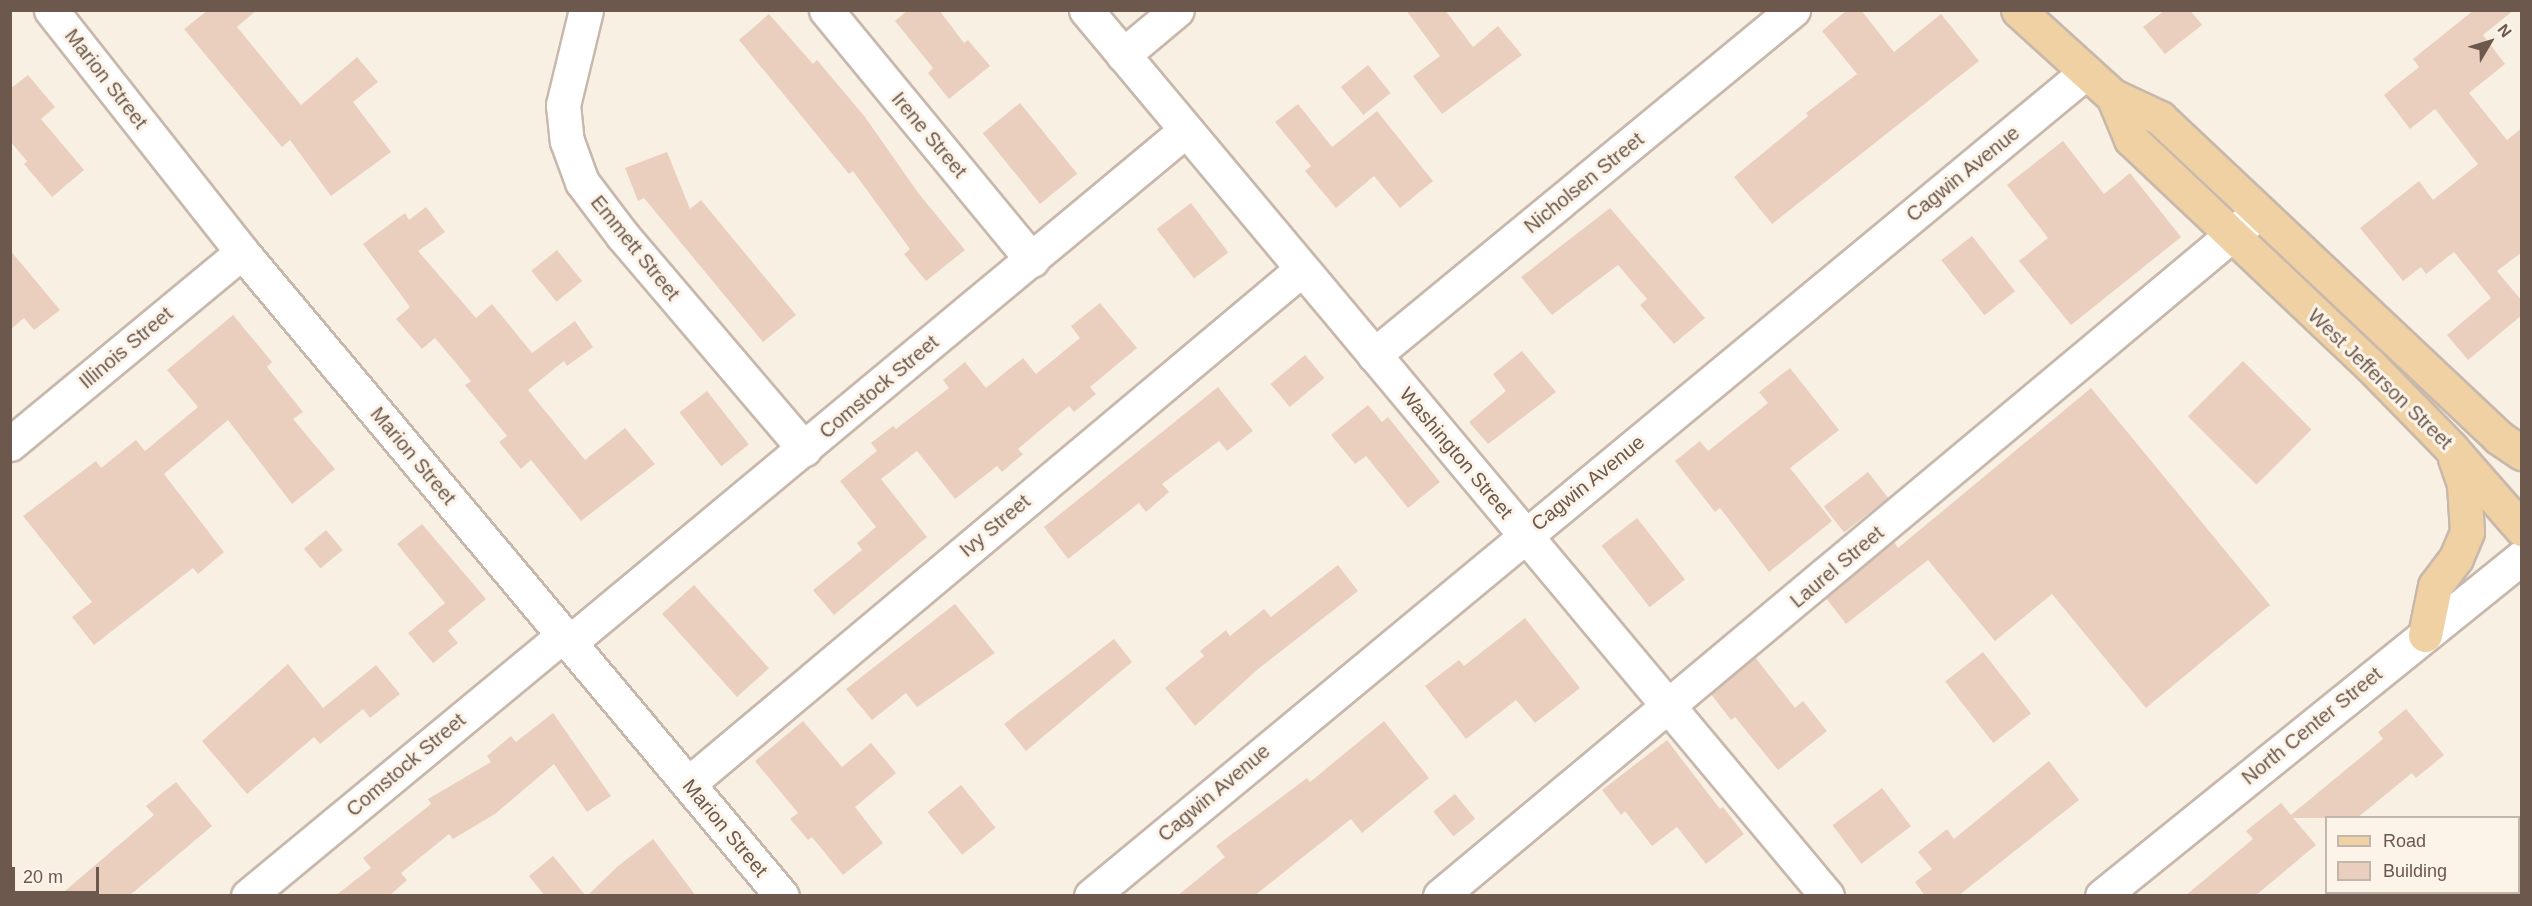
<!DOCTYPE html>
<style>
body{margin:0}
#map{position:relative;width:2532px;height:906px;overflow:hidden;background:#f9f0e4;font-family:Helvetica,sans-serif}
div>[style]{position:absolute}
.building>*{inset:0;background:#eacfbf;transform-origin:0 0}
.roads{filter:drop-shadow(2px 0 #c8b8ac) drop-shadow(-2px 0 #c8b8ac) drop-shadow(0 2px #c8b8ac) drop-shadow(0 -2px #c8b8ac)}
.minor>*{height:33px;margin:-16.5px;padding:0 16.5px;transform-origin:16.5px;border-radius:16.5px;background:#fff}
.major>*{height:33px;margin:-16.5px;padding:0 16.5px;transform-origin:16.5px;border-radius:16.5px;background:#efd1a4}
span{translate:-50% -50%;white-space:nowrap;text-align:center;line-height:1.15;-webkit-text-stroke:6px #fcf4e9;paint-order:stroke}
.street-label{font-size:20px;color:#6d584d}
.frame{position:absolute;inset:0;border:12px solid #6d584d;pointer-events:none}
.legend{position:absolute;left:2325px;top:816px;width:195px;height:78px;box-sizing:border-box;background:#fcf4e9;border:2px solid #c3b6ab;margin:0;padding:8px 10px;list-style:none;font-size:18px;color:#6d584d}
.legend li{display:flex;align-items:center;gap:12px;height:30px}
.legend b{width:30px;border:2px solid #c3b6ab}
.north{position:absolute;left:2460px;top:12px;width:60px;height:60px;-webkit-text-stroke:4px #fcf4e9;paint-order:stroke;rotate:52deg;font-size:16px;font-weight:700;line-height:24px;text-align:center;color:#6d584d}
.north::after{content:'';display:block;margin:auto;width:21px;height:27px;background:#6d584d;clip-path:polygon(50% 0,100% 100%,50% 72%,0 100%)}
.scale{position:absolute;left:12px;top:867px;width:87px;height:27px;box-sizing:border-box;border:3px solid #6d584d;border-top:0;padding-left:8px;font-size:18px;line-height:21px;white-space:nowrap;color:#6d584d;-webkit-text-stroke:4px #fcf4e9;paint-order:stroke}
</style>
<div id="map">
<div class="building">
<i style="clip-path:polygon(208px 10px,257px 10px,237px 27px,301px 105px,357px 57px,378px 82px,353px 102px,391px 152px,331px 196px,290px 140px,282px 147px,184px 29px)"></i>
<i style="clip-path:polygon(908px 10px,939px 10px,964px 43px,968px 40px,990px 66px,949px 99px,928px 73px,933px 68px,895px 21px)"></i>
<i style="clip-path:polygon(1406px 10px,1445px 10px,1473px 47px,1498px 26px,1522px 55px,1442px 114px,1413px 76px,1440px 56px)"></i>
<i style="clip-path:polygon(1847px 10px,1861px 10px,1894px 52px,1941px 14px,1979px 61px,1772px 224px,1734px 177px,1808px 116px,1806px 113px,1857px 74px,1822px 31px)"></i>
<i style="clip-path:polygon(2165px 10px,2190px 10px,2202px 25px,2165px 54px,2143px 27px)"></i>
<i style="clip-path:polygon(2474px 10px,2514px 10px,2483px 35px,2505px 64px,2469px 93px,2507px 140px,2522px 128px,2522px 252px,2497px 271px,2522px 301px,2522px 315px,2468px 360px,2447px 335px,2491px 298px,2454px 252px,2426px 274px,2421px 267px,2403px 281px,2360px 228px,2419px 181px,2433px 200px,2478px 164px,2435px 109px,2410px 129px,2384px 95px,2419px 67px,2413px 59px)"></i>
<i style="clip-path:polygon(769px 14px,813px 64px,817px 60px,865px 117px,919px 194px,965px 250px,926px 281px,904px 254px,910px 249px,853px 171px,849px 174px,739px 40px)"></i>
<i style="left:1368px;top:65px;width:36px;height:35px;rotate:51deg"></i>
<i style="clip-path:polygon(28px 75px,55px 107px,41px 119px,84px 170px,52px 197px,24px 164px,27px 161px,10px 141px,10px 89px)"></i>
<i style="left:1020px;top:103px;width:91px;height:48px;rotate:51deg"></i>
<i style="clip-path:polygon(1298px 104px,1332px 147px,1377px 111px,1433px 181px,1400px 208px,1374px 176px,1336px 208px,1305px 171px,1311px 166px,1275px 122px)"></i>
<i style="clip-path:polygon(2063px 141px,2104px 194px,2130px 173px,2181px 237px,2071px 325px,2019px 261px,2048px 238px,2007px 185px)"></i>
<i style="clip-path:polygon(667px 152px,690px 209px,701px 200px,796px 315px,763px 342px,644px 198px,638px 201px,625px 168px)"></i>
<i style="left:1191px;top:203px;width:62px;height:43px;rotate:53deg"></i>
<i style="clip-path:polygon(426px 207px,445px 232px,418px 251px,476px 318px,492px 304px,532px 353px,575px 321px,593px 347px,567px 366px,564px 361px,528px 390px,585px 460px,625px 428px,655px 464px,581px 521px,531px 460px,521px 469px,499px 442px,507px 436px,465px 385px,471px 381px,435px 338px,422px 349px,396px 319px,410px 307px,363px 244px,405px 213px,409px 220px)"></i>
<i style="clip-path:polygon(1610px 208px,1705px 318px,1674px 344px,1640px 305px,1647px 299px,1618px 265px,1552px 315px,1521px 277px)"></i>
<i style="left:1972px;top:236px;width:70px;height:39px;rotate:52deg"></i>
<i style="clip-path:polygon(10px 250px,60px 310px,34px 330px,24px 318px,10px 330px)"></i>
<i style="left:557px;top:250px;width:40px;height:33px;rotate:51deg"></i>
<i style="clip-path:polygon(1100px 303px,1137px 348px,1090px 387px,1096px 394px,1074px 412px,1069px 406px,1039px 431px,1018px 449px,1023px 454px,1002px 472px,997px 466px,955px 499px,917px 451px,881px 479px,927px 537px,834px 615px,813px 590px,862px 550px,857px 543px,876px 527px,840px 481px,877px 451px,871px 443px,893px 426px,896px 429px,949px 388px,943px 380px,965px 362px,986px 388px,1023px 358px,1036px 374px,1080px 338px,1071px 326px)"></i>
<i style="clip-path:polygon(233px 315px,272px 362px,267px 367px,303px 412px,293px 419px,335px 469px,292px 504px,228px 420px,164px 474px,224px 552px,198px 574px,193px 568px,94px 645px,72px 617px,92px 602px,23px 516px,96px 461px,101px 468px,136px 440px,145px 451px,198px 407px,167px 370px)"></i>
<i style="clip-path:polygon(1522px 351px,1556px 392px,1488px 444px,1469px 422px,1506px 391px,1493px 374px)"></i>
<i style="left:1305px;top:355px;width:30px;height:45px;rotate:50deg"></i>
<i style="left:2243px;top:361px;width:97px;height:78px;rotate:45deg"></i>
<i style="clip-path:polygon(1790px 368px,1839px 430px,1790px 468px,1832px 521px,1769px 572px,1720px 508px,1715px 512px,1675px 461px,1700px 441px,1708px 451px,1768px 403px,1759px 392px)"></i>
<i style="clip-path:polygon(1218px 387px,1253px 431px,1227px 451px,1219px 441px,1162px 484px,1169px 492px,1146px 512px,1139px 503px,1068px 559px,1044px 527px)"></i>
<i style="clip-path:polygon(2091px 388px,2270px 605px,2146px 708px,2052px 594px,1995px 641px,1928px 560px,1846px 624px,1826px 598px,1894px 542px,1898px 548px)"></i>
<i style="left:707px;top:391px;width:68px;height:35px;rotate:52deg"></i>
<i style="clip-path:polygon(1368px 405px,1382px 422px,1388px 417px,1440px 482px,1408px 508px,1366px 456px,1355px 464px,1331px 435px)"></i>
<i style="left:1868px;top:472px;width:33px;height:56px;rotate:52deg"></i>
<i style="left:1637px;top:518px;width:78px;height:45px;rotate:52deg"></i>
<i style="clip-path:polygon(422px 524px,486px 599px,448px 631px,458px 643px,433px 663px,408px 633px,445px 603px,397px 544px)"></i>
<i style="left:326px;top:530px;width:26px;height:29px;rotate:50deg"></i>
<i style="clip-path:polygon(1338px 565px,1358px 591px,1257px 670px,1195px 726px,1165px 688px,1204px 656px,1200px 651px,1226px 630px,1230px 636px,1264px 609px,1271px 617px)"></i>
<i style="left:694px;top:585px;width:112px;height:43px;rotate:48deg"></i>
<i style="clip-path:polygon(955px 604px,995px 653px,917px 707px,906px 693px,872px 720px,846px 689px)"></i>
<i style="clip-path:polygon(1525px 618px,1580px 688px,1535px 723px,1516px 700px,1466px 739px,1425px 686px,1459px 660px,1464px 666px)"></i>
<i style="clip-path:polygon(1114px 639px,1132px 662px,1026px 751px,1004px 724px)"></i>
<i style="left:1983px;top:652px;width:78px;height:48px;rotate:52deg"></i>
<i style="clip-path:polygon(1755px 657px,1795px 708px,1803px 701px,1827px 731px,1778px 770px,1735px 717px,1731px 720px,1711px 694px)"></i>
<i style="clip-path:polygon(288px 664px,323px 708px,376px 665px,400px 694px,370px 718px,363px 709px,320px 744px,314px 737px,247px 794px,202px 741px)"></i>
<i style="clip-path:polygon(2406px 709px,2444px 755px,2416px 778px,2412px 773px,2357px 818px,2293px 818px,2316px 845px,2255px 896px,2185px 896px,2253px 839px,2246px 831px,2281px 803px,2291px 815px,2383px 739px,2378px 732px)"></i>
<i style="clip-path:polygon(553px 713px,611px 796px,587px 812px,554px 764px,495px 814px,453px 839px,449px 834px,401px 873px,407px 880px,389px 896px,335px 896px,371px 868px,363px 858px,431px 804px,428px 799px,491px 762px,487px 756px,511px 736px,516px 742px)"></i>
<i style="clip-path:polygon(803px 721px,842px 767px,871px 743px,896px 773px,855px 807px,883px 843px,843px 875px,812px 837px,808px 840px,790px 819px,798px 813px,755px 761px)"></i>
<i style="clip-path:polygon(1384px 721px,1429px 778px,1362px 833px,1351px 819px,1254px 896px,1177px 896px,1225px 857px,1216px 846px,1307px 778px,1310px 782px)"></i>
<i style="clip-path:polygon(1667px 740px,1720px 809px,1723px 807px,1744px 834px,1706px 864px,1677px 827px,1652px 846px,1625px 811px,1621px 815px,1602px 790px)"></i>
<i style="clip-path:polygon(2049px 761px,2079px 800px,1958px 896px,1925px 896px,1915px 882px,1932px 869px,1918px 852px,1947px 829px,1954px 839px)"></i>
<i style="clip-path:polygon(176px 782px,212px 826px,129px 896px,59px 896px,154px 815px,146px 806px)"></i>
<i style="left:961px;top:785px;width:55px;height:43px;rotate:51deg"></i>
<i style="left:1882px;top:788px;width:48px;height:62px;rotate:53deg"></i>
<i style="left:1455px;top:794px;width:32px;height:28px;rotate:51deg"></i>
<i style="clip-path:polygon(653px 839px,696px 896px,587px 896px,618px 866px)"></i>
<i style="clip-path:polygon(553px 856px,586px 896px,545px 896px,529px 876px)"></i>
</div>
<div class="roads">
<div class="minor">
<i style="left:51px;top:10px;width:308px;rotate:51.7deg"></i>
<i style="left:242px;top:252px;width:840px;rotate:50.02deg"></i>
<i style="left:586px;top:10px;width:98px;rotate:103.6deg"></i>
<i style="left:563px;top:105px;width:36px;rotate:84deg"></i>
<i style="left:567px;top:141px;width:44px;rotate:69.9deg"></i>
<i style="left:582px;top:182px;width:68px;rotate:52.8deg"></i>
<i style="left:623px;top:236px;width:280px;rotate:49.6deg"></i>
<i style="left:826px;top:10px;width:324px;rotate:50.5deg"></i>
<i style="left:1086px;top:10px;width:1155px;rotate:50.09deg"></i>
<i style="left:1123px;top:55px;width:70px;rotate:-39.8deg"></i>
<i style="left:1374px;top:355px;width:543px;rotate:-39.47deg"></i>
<i style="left:10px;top:444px;width:301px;rotate:-39.6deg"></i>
<i style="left:570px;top:642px;width:801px;rotate:-39.73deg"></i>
<i style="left:688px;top:784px;width:801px;rotate:-39.99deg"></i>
<i style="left:248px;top:896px;width:410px;rotate:-39.6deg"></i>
<i style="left:1091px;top:896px;width:1292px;rotate:-39.63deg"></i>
<i style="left:1440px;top:896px;width:1067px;rotate:-39.87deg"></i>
<i style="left:2102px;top:896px;width:540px;rotate:-38.91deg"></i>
</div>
<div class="major">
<i style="left:2018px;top:10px;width:128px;rotate:42.2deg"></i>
<i style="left:2113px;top:96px;width:47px;rotate:67.3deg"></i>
<i style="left:2131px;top:139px;width:329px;rotate:43.4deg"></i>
<i style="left:2370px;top:365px;width:116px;rotate:45.7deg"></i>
<i style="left:2451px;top:448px;width:108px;rotate:48.8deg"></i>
<i style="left:2113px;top:96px;width:52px;rotate:25.1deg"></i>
<i style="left:2160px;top:118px;width:465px;rotate:43.3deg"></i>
<i style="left:2498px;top:437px;width:29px;rotate:34deg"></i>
<i style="left:2425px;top:635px;width:50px;rotate:-78.5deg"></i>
<i style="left:2435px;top:586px;width:35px;rotate:-53deg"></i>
<i style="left:2456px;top:558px;width:28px;rotate:-67deg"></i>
<i style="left:2467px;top:532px;width:48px;rotate:-93.6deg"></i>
<i style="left:2464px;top:484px;width:28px;rotate:-109deg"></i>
</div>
</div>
<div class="street-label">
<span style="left:106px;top:79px;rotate:52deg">Marion Street</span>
<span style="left:929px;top:135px;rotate:50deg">Irene Street</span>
<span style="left:1963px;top:174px;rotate:-39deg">Cagwin Avenue</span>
<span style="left:1584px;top:183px;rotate:-39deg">Nicholsen Street</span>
<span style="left:635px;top:248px;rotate:51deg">Emmett Street</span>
<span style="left:126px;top:348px;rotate:-40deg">Illinois Street</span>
<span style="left:2380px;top:379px;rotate:44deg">West Jefferson Street</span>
<span style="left:879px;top:387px;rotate:-40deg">Comstock Street</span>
<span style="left:1456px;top:453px;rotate:50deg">Washington Street</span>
<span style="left:413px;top:456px;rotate:50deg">Marion Street</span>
<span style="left:1588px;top:483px;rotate:-39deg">Cagwin Avenue</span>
<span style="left:995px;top:526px;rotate:-40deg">Ivy Street</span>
<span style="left:1837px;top:567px;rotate:-40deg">Laurel Street</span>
<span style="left:2312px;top:726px;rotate:-39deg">North Center Street</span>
<span style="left:406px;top:765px;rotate:-40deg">Comstock Street</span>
<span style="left:1214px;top:793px;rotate:-40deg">Cagwin Avenue</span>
<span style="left:725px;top:828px;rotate:50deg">Marion Street</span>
</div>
<div class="frame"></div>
<ul class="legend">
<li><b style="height:8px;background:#efd1a4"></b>Road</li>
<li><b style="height:16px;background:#eacfbf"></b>Building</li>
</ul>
<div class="north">N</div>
<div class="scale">20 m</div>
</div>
